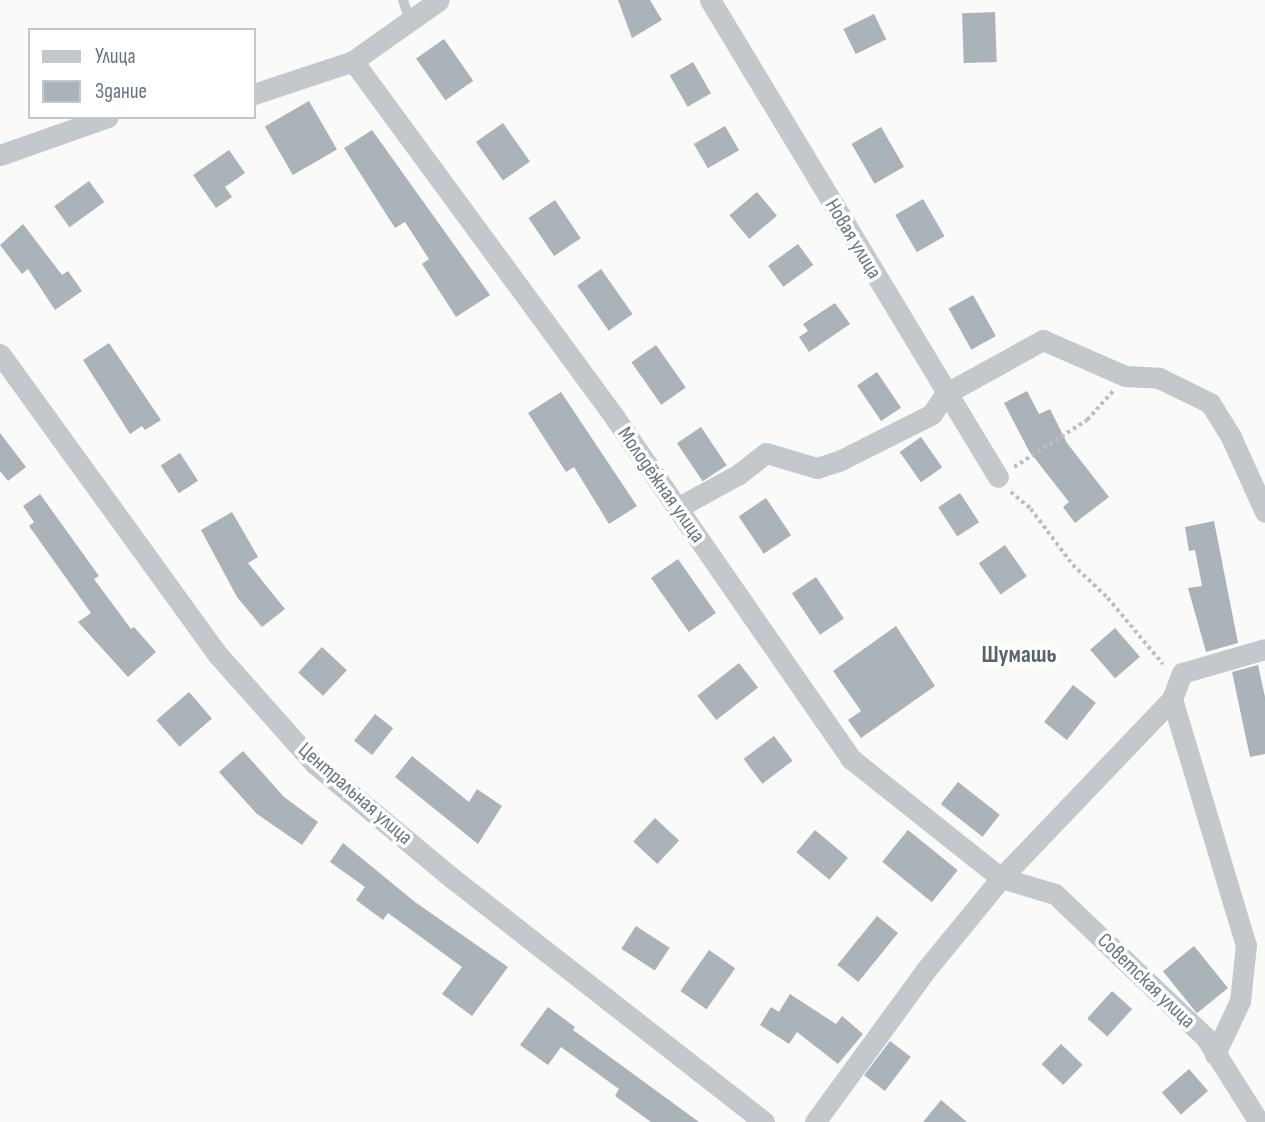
<!DOCTYPE html>
<meta charset="utf-8">
<style>
body{margin:0}
#map{position:relative;width:1265px;height:1122px;overflow:hidden;background:#fafaf8;font-family:"Sofia Sans Condensed",sans-serif}
div>[style]{position:absolute}
.building>*{inset:0;background:#aab3b9;transform-origin:0 0}
.path>*{height:3.5px;margin-top:-1.75px;transform-origin:0;background:repeating-linear-gradient(90deg,#bbbfc2 0 3.5px,transparent 0 7px)}
.lane>*{height:10px;margin:-5px;padding:0 5px;transform-origin:5px;border-radius:5px;background:#c3c8cc}
.street>*{height:21px;margin:-10.5px;padding:0 10.5px;transform-origin:10.5px;border-radius:10.5px;background:#c3c8cc}
span{translate:-50% -50%;white-space:nowrap;text-align:center;line-height:1.15;-webkit-text-stroke:7px #fff;paint-order:stroke}
.street-label{font-size:21px;color:#657683}
.quarter-label{font-size:24px;color:#57646e;font-weight:700}
.legend{position:absolute;left:28px;top:28px;width:228px;height:91px;box-sizing:border-box;background:#fff;border:2px solid #c1c8cd;margin:0;padding:9px 12px;list-style:none;font-size:21px;color:#657683}
.legend li{display:flex;align-items:center;gap:14px;height:35px}
.legend b{width:35px;border:2px solid #c1c8cd}
</style>
<div id="map">
<div class="building">
<i style="clip-path:polygon(618px 0,650px 0,662px 20px,632px 38px)"></i>
<i style="left:995px;top:12px;width:50px;height:33px;rotate:88deg"></i>
<i style="left:874px;top:14px;width:28px;height:34px;rotate:64deg"></i>
<i style="left:444px;top:39px;width:51px;height:34px;rotate:55deg"></i>
<i style="left:693px;top:62px;width:36px;height:27px;rotate:60deg"></i>
<i style="left:309px;top:101px;width:56px;height:51px;rotate:60deg"></i>
<i style="left:503px;top:123px;width:47px;height:33px;rotate:55deg"></i>
<i style="left:725px;top:126px;width:28px;height:36px;rotate:60deg"></i>
<i style="left:881px;top:127px;width:46px;height:34px;rotate:60deg"></i>
<i style="clip-path:polygon(372px 130px,490px 295px,456px 317px,422px 264px,429px 259px,405px 222px,395px 228px,344px 148px)"></i>
<i style="clip-path:polygon(229px 150px,245px 173px,225px 187px,232px 197px,216px 208px,193px 175px)"></i>
<i style="left:89px;top:181px;width:26px;height:43px;rotate:54deg"></i>
<i style="left:757px;top:192px;width:31px;height:36px;rotate:50deg"></i>
<i style="left:923px;top:199px;width:43px;height:32px;rotate:60deg"></i>
<i style="left:555px;top:200px;width:46px;height:32px;rotate:56deg"></i>
<i style="clip-path:polygon(23px 224px,62px 275px,68px 271px,82px 291px,55px 310px,28px 269px,22px 274px,0 245px)"></i>
<i style="left:798px;top:244px;width:26px;height:37px;rotate:54deg"></i>
<i style="left:601px;top:269px;width:55px;height:29px;rotate:55deg"></i>
<i style="left:973px;top:295px;width:47px;height:28px;rotate:61deg"></i>
<i style="clip-path:polygon(835px 303px,850px 324px,809px 352px,799px 337px,808px 331px,803px 324px)"></i>
<i style="clip-path:polygon(109px 343px,161px 420px,145px 430px,142px 426px,130px 434px,83px 360px)"></i>
<i style="left:656px;top:345px;width:52px;height:30px;rotate:55deg"></i>
<i style="left:877px;top:372px;width:43px;height:24px;rotate:56deg"></i>
<i style="clip-path:polygon(1027px 391px,1039px 414px,1050px 409px,1067px 443px,1109px 497px,1075px 523px,1063px 507px,1069px 502px,1029px 451px,1004px 403px)"></i>
<i style="clip-path:polygon(561px 392px,637px 506px,609px 524px,574px 467px,566px 472px,528px 413px)"></i>
<i style="left:701px;top:427px;width:46px;height:29px;rotate:56deg"></i>
<i style="clip-path:polygon(0 433px,26px 467px,8px 481px,0 471px)"></i>
<i style="left:921px;top:437px;width:37px;height:26px;rotate:55deg"></i>
<i style="left:180px;top:453px;width:33px;height:23px;rotate:57deg"></i>
<i style="left:960px;top:493px;width:35px;height:26px;rotate:57deg"></i>
<i style="clip-path:polygon(40px 494px,99px 576px,94px 579px,131px 629px,134px 627px,156px 652px,128px 677px,78px 622px,91px 613px,29px 526px,34px 522px,23px 506px)"></i>
<i style="left:766px;top:498px;width:45px;height:33px;rotate:56deg"></i>
<i style="clip-path:polygon(232px 512px,258px 557px,248px 563px,285px 609px,262px 627px,237px 597px,201px 530px)"></i>
<i style="clip-path:polygon(1214px 521px,1238px 643px,1206px 652px,1188px 588px,1202px 586px,1195px 550px,1189px 551px,1185px 527px)"></i>
<i style="left:1005px;top:545px;width:38px;height:32px;rotate:55deg"></i>
<i style="left:678px;top:559px;width:66px;height:33px;rotate:55deg"></i>
<i style="left:816px;top:577px;width:50px;height:29px;rotate:56deg"></i>
<i style="clip-path:polygon(896px 626px,935px 686px,861px 738px,848px 720px,861px 711px,833px 671px)"></i>
<i style="left:1115px;top:628px;width:38px;height:33px;rotate:49deg"></i>
<i style="left:322px;top:647px;width:34px;height:35px;rotate:43deg"></i>
<i style="left:739px;top:663px;width:31px;height:53px;rotate:52deg"></i>
<i style="clip-path:polygon(1258px 665px,1265px 697px,1265px 754px,1250px 757px,1232px 672px)"></i>
<i style="left:1073px;top:685px;width:29px;height:47px;rotate:38deg"></i>
<i style="left:189px;top:692px;width:35px;height:43px;rotate:49deg"></i>
<i style="left:375px;top:714px;width:23px;height:34px;rotate:38deg"></i>
<i style="left:774px;top:736px;width:31px;height:38px;rotate:53deg"></i>
<i style="clip-path:polygon(243px 751px,284px 797px,318px 822px,302px 845px,257px 814px,219px 772px)"></i>
<i style="clip-path:polygon(412px 756px,469px 802px,477px 789px,502px 806px,478px 844px,395px 777px)"></i>
<i style="left:958px;top:782px;width:53px;height:28px;rotate:38deg"></i>
<i style="left:655px;top:818px;width:33px;height:32px;rotate:43deg"></i>
<i style="left:815px;top:830px;width:43px;height:29px;rotate:40deg"></i>
<i style="left:908px;top:830px;width:64px;height:41px;rotate:39deg"></i>
<i style="clip-path:polygon(343px 843px,415px 902px,508px 967px,472px 1016px,442px 994px,462px 967px,388px 913px,383px 920px,356px 900px,365px 887px,330px 862px)"></i>
<i style="left:877px;top:916px;width:27px;height:63px;rotate:39deg"></i>
<i style="left:636px;top:926px;width:40px;height:27px;rotate:33deg"></i>
<i style="left:1194px;top:946px;width:54px;height:40px;rotate:51deg"></i>
<i style="left:709px;top:950px;width:32px;height:50px;rotate:35deg"></i>
<i style="left:1112px;top:991px;width:27px;height:37px;rotate:42deg"></i>
<i style="clip-path:polygon(790px 994px,836px 1024px,842px 1016px,863px 1034px,838px 1064px,797px 1032px,789px 1044px,760px 1025px,771px 1007px,779px 1012px)"></i>
<i style="clip-path:polygon(548px 1007px,575px 1027px,573px 1030px,699px 1122px,651px 1122px,615px 1096px,619px 1089px,561px 1047px,548px 1065px,520px 1045px)"></i>
<i style="left:890px;top:1041px;width:26px;height:43px;rotate:37deg"></i>
<i style="left:1061px;top:1044px;width:30px;height:28px;rotate:44deg"></i>
<i style="left:1189px;top:1069px;width:29px;height:36px;rotate:49deg"></i>
<i style="clip-path:polygon(941px 1100px,967px 1122px,923px 1122px)"></i>
</div>
<div class="path">
<i style="left:1014px;top:467px;width:87px;rotate:-32.8deg"></i>
<i style="left:1087px;top:420px;width:39px;rotate:-48deg"></i>
<i style="left:1011px;top:492px;width:26px;rotate:40deg"></i>
<i style="left:1031px;top:509px;width:70px;rotate:53.1deg"></i>
<i style="left:1073px;top:565px;width:48px;rotate:43.3deg"></i>
<i style="left:1108px;top:598px;width:86px;rotate:50.2deg"></i>
</div>
<div class="lane">
<i style="left:403px;top:0;width:21px;rotate:71deg"></i>
</div>
<div class="street">
<i style="left:710px;top:0;width:557px;rotate:58.88deg"></i>
<i style="left:353px;top:61px;width:443px;rotate:53.7deg"></i>
<i style="left:615px;top:418px;width:413px;rotate:55.3deg"></i>
<i style="left:850px;top:758px;width:193px;rotate:38.5deg"></i>
<i style="left:1001px;top:878px;width:56px;rotate:16.5deg"></i>
<i style="left:1055px;top:894px;width:209px;rotate:43.6deg"></i>
<i style="left:1206px;top:1038px;width:99px;rotate:57.8deg"></i>
<i style="left:254px;top:94px;width:104px;rotate:-18.4deg"></i>
<i style="left:353px;top:61px;width:105px;rotate:-35.3deg"></i>
<i style="left:0;top:155px;width:114px;rotate:-19.4deg"></i>
<i style="left:0;top:354px;width:373px;rotate:54.1deg"></i>
<i style="left:219px;top:656px;width:144px;rotate:48.4deg"></i>
<i style="left:315px;top:764px;width:178px;rotate:39.8deg"></i>
<i style="left:452px;top:878px;width:396px;rotate:38deg"></i>
<i style="left:677px;top:508px;width:71px;rotate:-28.7deg"></i>
<i style="left:739px;top:474px;width:34px;rotate:-38deg"></i>
<i style="left:766px;top:453px;width:53px;rotate:16.4deg"></i>
<i style="left:817px;top:468px;width:25px;rotate:-18deg"></i>
<i style="left:841px;top:460px;width:102px;rotate:-26.8deg"></i>
<i style="left:932px;top:414px;width:24px;rotate:-57deg"></i>
<i style="left:945px;top:394px;width:112px;rotate:-28.9deg"></i>
<i style="left:1043px;top:340px;width:90px;rotate:23.7deg"></i>
<i style="left:1125px;top:376px;width:34px;rotate:3deg"></i>
<i style="left:1159px;top:378px;width:57px;rotate:26.1deg"></i>
<i style="left:1210px;top:403px;width:40px;rotate:58deg"></i>
<i style="left:1231px;top:437px;width:82px;rotate:65.6deg"></i>
<i style="left:1172px;top:699px;width:257px;rotate:73.3deg"></i>
<i style="left:1246px;top:945px;width:56px;rotate:96.1deg"></i>
<i style="left:1240px;top:1001px;width:59px;rotate:115.3deg"></i>
<i style="left:815px;top:1122px;width:187px;rotate:-53.9deg"></i>
<i style="left:925px;top:971px;width:120px;rotate:-50.7deg"></i>
<i style="left:1001px;top:878px;width:248px;rotate:-46.3deg"></i>
<i style="left:1172px;top:699px;width:28px;rotate:-69deg"></i>
<i style="left:1182px;top:673px;width:86px;rotate:-16.1deg"></i>
</div>
<div class="street-label">
<span style="left:853px;top:239px;rotate:59deg">Новая улица</span>
<span style="left:661px;top:485px;rotate:55deg">Молодёжная улица</span>
<span style="left:355px;top:794px;rotate:41deg">Центральная улица</span>
<span style="left:1146px;top:981px;rotate:44deg">Советская улица</span>
</div>
<div class="quarter-label">
<span style="left:1019px;top:655px">Шумашь</span>
</div>
<ul class="legend">
<li><b style="height:9px;background:#c3c8cc"></b>Улица</li>
<li><b style="height:19px;background:#aab3b9"></b>Здание</li>
</ul>
</div>
